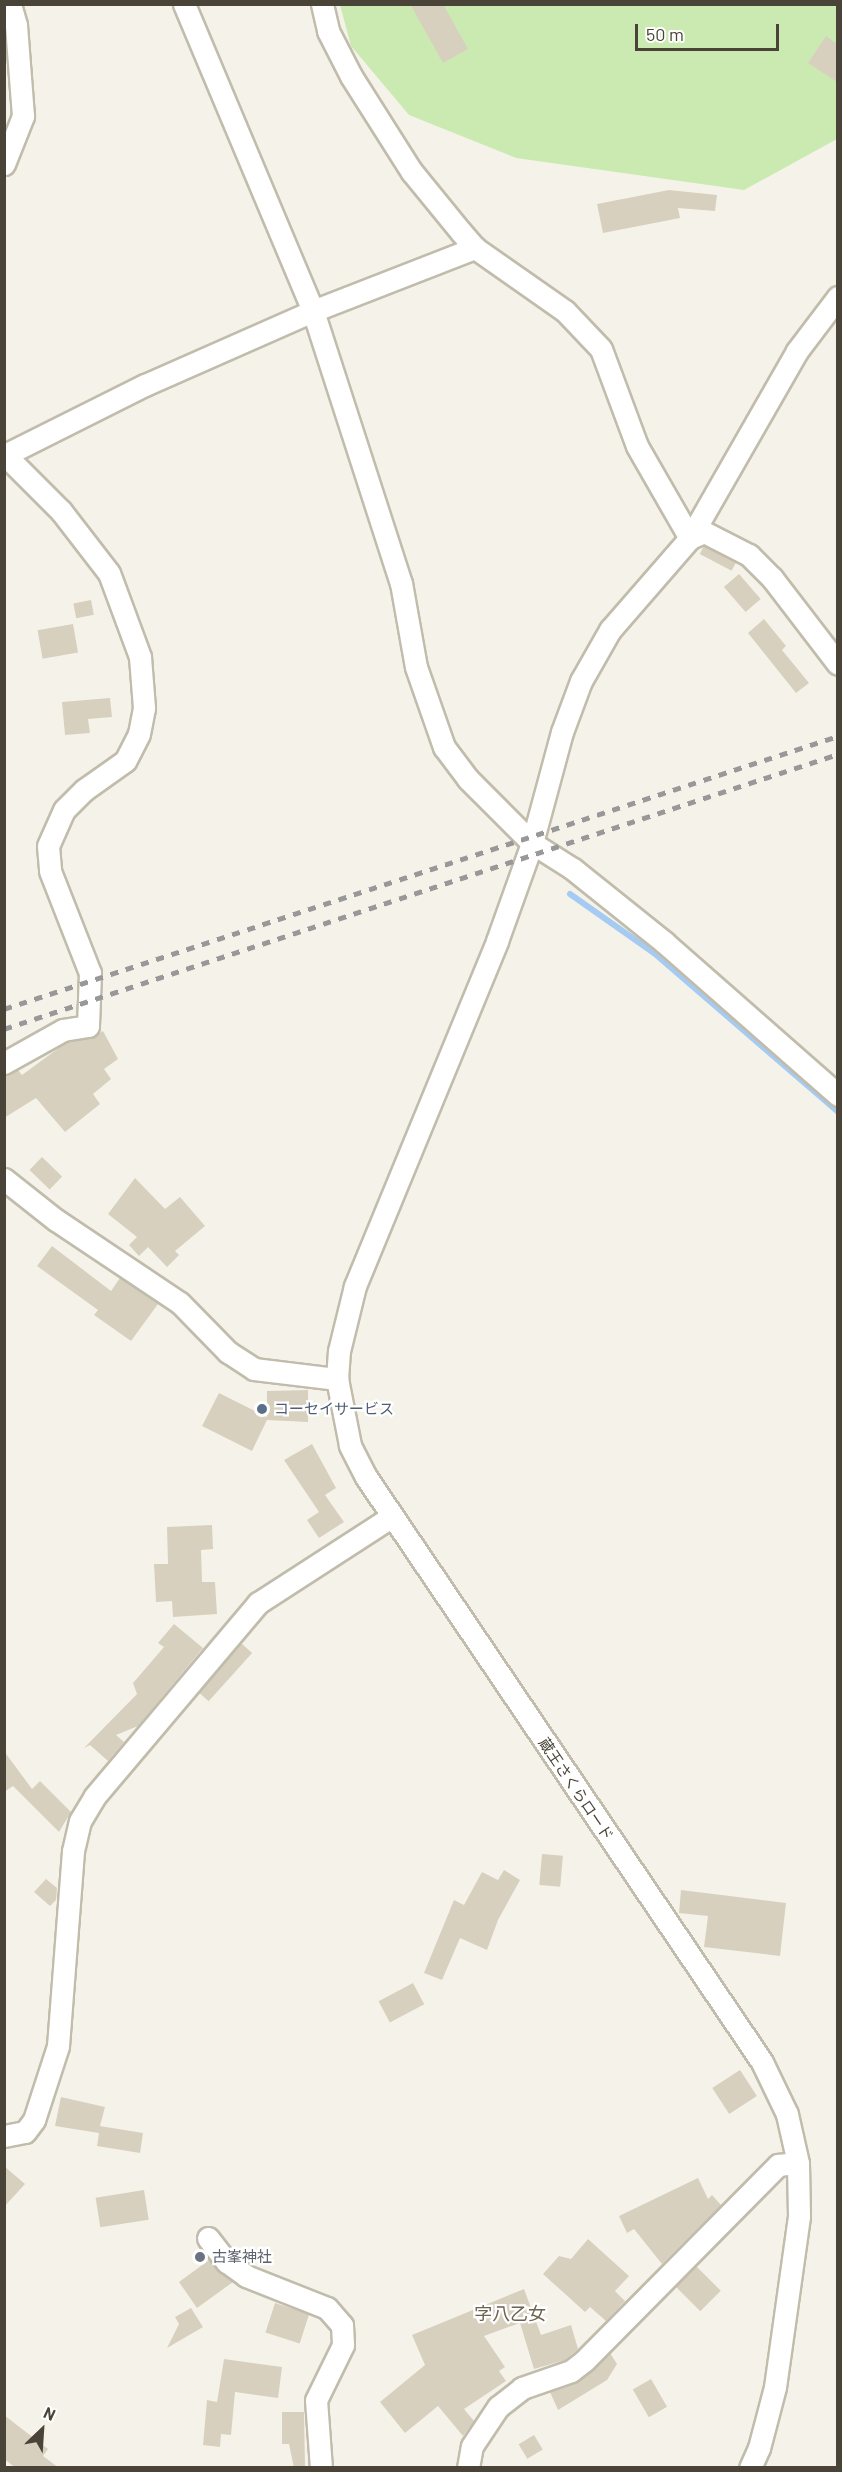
<!DOCTYPE html>
<meta charset="utf-8">
<style>
body{margin:0}
#map{position:relative;width:842px;height:2472px;overflow:hidden;background:#f5f3e9;font-family:Barlow,"Noto Sans JP",sans-serif}
div>[style]{position:absolute}
.green>*{inset:0;background:#cbeab1}
.stream>*{height:6px;margin:-3px;padding:0 3px;transform-origin:3px;border-radius:3px;background:#a5cbf3}
.building>*{inset:0;background:#d7d0be;transform-origin:0 0}
.roads{filter:drop-shadow(2px 0 #c1bcab) drop-shadow(-2px 0 #c1bcab) drop-shadow(0 2px #c1bcab) drop-shadow(0 -2px #c1bcab)}
.minor>*{height:21px;margin:-10.5px;padding:0 10.5px;transform-origin:10.5px;border-radius:10.5px;background:#fff}
.rail>*{height:4.5px;margin-top:-2.25px;transform-origin:0;background:repeating-linear-gradient(90deg,#989898 0 8px,transparent 0 16px)}
.dots>*{width:16px;height:16px;translate:-50% -50%;box-sizing:border-box;border:3px solid #fff;border-radius:50%}
span{translate:-50% -50%;white-space:nowrap;text-align:center;line-height:1.15;-webkit-text-stroke:4.5px #fff;paint-order:stroke}
.service-label{font-size:15px;color:#4e5e75}
.left{translate:0 -50%;text-align:left}
.street-label{font-size:15px;color:#494437}
.worship-label{font-size:15px;color:#5b616d}
.quarter-label{font-size:18px;color:#6c634e}
.frame{position:absolute;inset:0;border:6px solid #494437;pointer-events:none}
.north{position:absolute;left:12px;top:2400px;width:60px;height:60px;-webkit-text-stroke:4px #fff;paint-order:stroke;rotate:25deg;font-size:16px;font-weight:700;line-height:24px;text-align:center;color:#494437}
.north::after{content:'';display:block;margin:auto;width:21px;height:27px;background:#494437;clip-path:polygon(50% 0,100% 100%,50% 72%,0 100%)}
.scale{position:absolute;left:635px;top:24px;width:144px;height:27px;box-sizing:border-box;border:3px solid #494437;border-top:0;padding-left:8px;font-size:18px;line-height:21px;white-space:nowrap;color:#494437;-webkit-text-stroke:4px #fff;paint-order:stroke}
</style>
<div id="map">
<div class="green">
<i style="clip-path:polygon(340px 5px,837px 5px,837px 139px,744px 190px,516px 158px,409px 115px,351px 46px)"></i>
</div>
<div class="stream">
<i style="left:570px;top:894px;width:103px;rotate:35.1deg"></i>
<i style="left:654px;top:953px;width:243px;rotate:40.8deg"></i>
</div>
<div class="building">
<i style="clip-path:polygon(410px 4px,443px 4px,468px 49px,443px 63px)"></i>
<i style="clip-path:polygon(826px 36px,837px 44px,837px 82px,808px 63px)"></i>
<i style="clip-path:polygon(669px 190px,717px 195px,715px 211px,678px 208px,680px 218px,603px 233px,597px 204px)"></i>
<i style="left:704px;top:546px;width:36px;height:9px;rotate:28deg"></i>
<i style="left:739px;top:574px;width:33px;height:20px;rotate:49deg"></i>
<i style="left:91px;top:600px;width:15px;height:18px;rotate:79deg"></i>
<i style="clip-path:polygon(764px 619px,786px 646px,782px 650px,809px 683px,796px 693px,748px 633px)"></i>
<i style="left:73px;top:624px;width:29px;height:36px;rotate:80deg"></i>
<i style="clip-path:polygon(110px 698px,112px 717px,88px 719px,90px 733px,65px 735px,62px 702px)"></i>
<i style="clip-path:polygon(103px 1031px,118px 1059px,104px 1069px,111px 1079px,93px 1094px,100px 1104px,65px 1132px,36px 1098px,4px 1118px,4px 1077px,18px 1070px,22px 1075px,67px 1042px,91px 1038px)"></i>
<i style="left:42px;top:1157px;width:28px;height:18px;rotate:44deg"></i>
<i style="clip-path:polygon(135px 1178px,165px 1209px,180px 1197px,205px 1226px,175px 1251px,179px 1255px,167px 1267px,148px 1247px,139px 1256px,129px 1245px,137px 1237px,108px 1214px)"></i>
<i style="clip-path:polygon(52px 1246px,111px 1291px,120px 1278px,158px 1304px,131px 1341px,94px 1315px,98px 1310px,37px 1266px)"></i>
<i style="clip-path:polygon(308px 1390px,308px 1422px,267px 1420px,252px 1451px,202px 1426px,219px 1393px,267px 1417px,267px 1391px)"></i>
<i style="clip-path:polygon(312px 1444px,336px 1488px,325px 1495px,344px 1522px,319px 1538px,307px 1520px,319px 1512px,284px 1460px)"></i>
<i style="clip-path:polygon(212px 1525px,213px 1549px,201px 1550px,202px 1582px,215px 1582px,217px 1614px,173px 1617px,172px 1601px,156px 1602px,154px 1564px,168px 1564px,167px 1527px)"></i>
<i style="clip-path:polygon(174px 1624px,203px 1648px,138px 1726px,116px 1735px,124px 1742px,108px 1761px,90px 1745px,84px 1748px,137px 1694px,133px 1683px,164px 1647px,158px 1643px)"></i>
<i style="left:241px;top:1643px;width:15px;height:65px;rotate:42deg"></i>
<i style="clip-path:polygon(4px 1751px,32px 1789px,40px 1781px,71px 1812px,59px 1832px,13px 1786px,4px 1792px)"></i>
<i style="left:542px;top:1854px;width:21px;height:31px;rotate:5deg"></i>
<i style="clip-path:polygon(504px 1870px,520px 1880px,498px 1920px,487px 1950px,460px 1938px,442px 1980px,424px 1973px,454px 1900px,464px 1905px,482px 1872px,498px 1880px)"></i>
<i style="clip-path:polygon(46px 1879px,57px 1888px,56px 1900px,50px 1906px,34px 1892px)"></i>
<i style="clip-path:polygon(681px 1890px,786px 1903px,780px 1956px,704px 1947px,708px 1916px,679px 1913px)"></i>
<i style="left:413px;top:1983px;width:24px;height:39px;rotate:62deg"></i>
<i style="left:740px;top:2070px;width:31px;height:33px;rotate:57deg"></i>
<i style="clip-path:polygon(61px 2097px,105px 2107px,100px 2126px,143px 2133px,140px 2153px,97px 2146px,99px 2133px,55px 2126px)"></i>
<i style="clip-path:polygon(4px 2166px,25px 2184px,4px 2207px)"></i>
<i style="clip-path:polygon(698px 2178px,708px 2199px,712px 2195px,721px 2205px,662px 2264px,634px 2229px,627px 2233px,619px 2216px)"></i>
<i style="left:144px;top:2190px;width:30px;height:49px;rotate:81deg"></i>
<i style="clip-path:polygon(588px 2239px,629px 2276px,615px 2291px,625px 2301px,606px 2321px,590px 2307px,585px 2312px,543px 2274px,559px 2256px,571px 2259px)"></i>
<i style="clip-path:polygon(209px 2260px,233px 2282px,197px 2308px,179px 2282px)"></i>
<i style="left:696px;top:2266px;width:35px;height:29px;rotate:45deg"></i>
<i style="clip-path:polygon(524px 2289px,541px 2335px,571px 2325px,578px 2349px,565px 2360px,534px 2369px,520px 2323px,484px 2336px,505px 2367px,499px 2371px,506px 2381px,464px 2409px,474px 2421px,463px 2436px,438px 2406px,405px 2433px,380px 2402px,425px 2365px,412px 2335px)"></i>
<i style="left:275px;top:2303px;width:36px;height:31px;rotate:18deg"></i>
<i style="clip-path:polygon(191px 2308px,203px 2327px,167px 2348px,179px 2324px,175px 2317px)"></i>
<i style="clip-path:polygon(610px 2353px,617px 2364px,607px 2380px,558px 2410px,550px 2392px,578px 2381px)"></i>
<i style="clip-path:polygon(224px 2359px,282px 2367px,278px 2398px,235px 2392px,231px 2435px,221px 2434px,220px 2447px,203px 2445px,207px 2400px,217px 2402px)"></i>
<i style="left:651px;top:2379px;width:32px;height:21px;rotate:60deg"></i>
<i style="clip-path:polygon(282px 2412px,304px 2412px,305px 2468px,294px 2468px,289px 2444px,282px 2444px)"></i>
<i style="clip-path:polygon(4px 2415px,48px 2449px,43px 2456px,59px 2468px,16px 2468px,4px 2459px)"></i>
<i style="left:534px;top:2435px;width:17px;height:18px;rotate:59deg"></i>
</div>
<div class="roads">
<div class="minor">
<i style="left:184px;top:4px;width:333px;rotate:67.2deg"></i>
<i style="left:313px;top:311px;width:286px;rotate:72.1deg"></i>
<i style="left:401px;top:583px;width:85px;rotate:79.9deg"></i>
<i style="left:416px;top:667px;width:85px;rotate:70.7deg"></i>
<i style="left:444px;top:747px;width:40px;rotate:53deg"></i>
<i style="left:468px;top:779px;width:91px;rotate:45deg"></i>
<i style="left:532px;top:843px;width:49px;rotate:32.4deg"></i>
<i style="left:573px;top:869px;width:117px;rotate:38.7deg"></i>
<i style="left:664px;top:942px;width:232px;rotate:41.3deg"></i>
<i style="left:322px;top:4px;width:28px;rotate:77deg"></i>
<i style="left:328px;top:31px;width:51px;rotate:62.9deg"></i>
<i style="left:351px;top:76px;width:114px;rotate:57.6deg"></i>
<i style="left:412px;top:172px;width:77px;rotate:50.8deg"></i>
<i style="left:461px;top:232px;width:21px;rotate:49deg"></i>
<i style="left:475px;top:248px;width:110px;rotate:35deg"></i>
<i style="left:565px;top:311px;width:52px;rotate:46.5deg"></i>
<i style="left:601px;top:349px;width:103px;rotate:69.6deg"></i>
<i style="left:637px;top:446px;width:106px;rotate:60.1deg"></i>
<i style="left:4px;top:164px;width:52px;rotate:-68.4deg"></i>
<i style="left:23px;top:116px;width:91px;rotate:-94.4deg"></i>
<i style="left:16px;top:25px;width:22px;rotate:-106deg"></i>
<i style="left:4px;top:454px;width:81px;rotate:45deg"></i>
<i style="left:61px;top:511px;width:78px;rotate:52.3deg"></i>
<i style="left:109px;top:573px;width:90px;rotate:69.7deg"></i>
<i style="left:140px;top:657px;width:51px;rotate:85.5deg"></i>
<i style="left:144px;top:708px;width:26px;rotate:101deg"></i>
<i style="left:139px;top:734px;width:30px;rotate:117deg"></i>
<i style="left:125px;top:761px;width:50px;rotate:144.7deg"></i>
<i style="left:84px;top:790px;width:28px;rotate:135deg"></i>
<i style="left:64px;top:810px;width:39px;rotate:114deg"></i>
<i style="left:48px;top:846px;width:25px;rotate:85deg"></i>
<i style="left:50px;top:871px;width:110px;rotate:68.6deg"></i>
<i style="left:90px;top:973px;width:53px;rotate:92.2deg"></i>
<i style="left:88px;top:1026px;width:25px;rotate:171deg"></i>
<i style="left:63px;top:1030px;width:68px;rotate:150.8deg"></i>
<i style="left:5px;top:455px;width:157px;rotate:-26.6deg"></i>
<i style="left:145px;top:385px;width:184px;rotate:-23.8deg"></i>
<i style="left:313px;top:311px;width:174px;rotate:-21.3deg"></i>
<i style="left:690px;top:538px;width:15px;rotate:-23deg"></i>
<i style="left:704px;top:532px;width:51px;rotate:27.1deg"></i>
<i style="left:749px;top:555px;width:33px;rotate:45deg"></i>
<i style="left:772px;top:578px;width:108px;rotate:52.5deg"></i>
<i style="left:4px;top:1179px;width:66px;rotate:38.3deg"></i>
<i style="left:56px;top:1220px;width:149px;rotate:33.8deg"></i>
<i style="left:180px;top:1303px;width:69px;rotate:45.6deg"></i>
<i style="left:228px;top:1352px;width:31px;rotate:33deg"></i>
<i style="left:254px;top:1369px;width:84px;rotate:6.9deg"></i>
<i style="left:4px;top:2136px;width:21px;rotate:-11deg"></i>
<i style="left:25px;top:2132px;width:15px;rotate:-53deg"></i>
<i style="left:34px;top:2120px;width:78px;rotate:-72deg"></i>
<i style="left:58px;top:2046px;width:196px;rotate:-85.6deg"></i>
<i style="left:73px;top:1851px;width:31px;rotate:-77deg"></i>
<i style="left:80px;top:1821px;width:29px;rotate:-59deg"></i>
<i style="left:95px;top:1796px;width:253px;rotate:-49.8deg"></i>
<i style="left:258px;top:1603px;width:158px;rotate:-32.9deg"></i>
<i style="left:208px;top:2238px;width:31px;rotate:52deg"></i>
<i style="left:227px;top:2262px;width:24px;rotate:36deg"></i>
<i style="left:246px;top:2276px;width:87px;rotate:21.6deg"></i>
<i style="left:327px;top:2308px;width:23px;rotate:49deg"></i>
<i style="left:342px;top:2325px;width:20px;rotate:87deg"></i>
<i style="left:343px;top:2345px;width:61px;rotate:116.1deg"></i>
<i style="left:316px;top:2400px;width:68px;rotate:85.8deg"></i>
<i style="left:468px;top:2468px;width:22px;rotate:-80deg"></i>
<i style="left:472px;top:2446px;width:47px;rotate:-56.3deg"></i>
<i style="left:498px;top:2407px;width:31px;rotate:-38deg"></i>
<i style="left:522px;top:2388px;width:52px;rotate:-19.1deg"></i>
<i style="left:571px;top:2371px;width:16px;rotate:-38deg"></i>
<i style="left:584px;top:2361px;width:276px;rotate:-45.3deg"></i>
<i style="left:778px;top:2165px;width:20px;rotate:-6deg"></i>
<i style="left:750px;top:2468px;width:22px;rotate:-66deg"></i>
<i style="left:759px;top:2448px;width:63px;rotate:-75.3deg"></i>
<i style="left:775px;top:2387px;width:173px;rotate:-82deg"></i>
<i style="left:799px;top:2216px;width:53px;rotate:-91.1deg"></i>
<i style="left:798px;top:2163px;width:50px;rotate:-102.7deg"></i>
<i style="left:787px;top:2114px;width:58px;rotate:-115.7deg"></i>
<i style="left:762px;top:2062px;width:706px;rotate:-124.09deg"></i>
<i style="left:366px;top:1477px;width:36px;rotate:-117deg"></i>
<i style="left:350px;top:1445px;width:67px;rotate:-101.1deg"></i>
<i style="left:337px;top:1379px;width:28px;rotate:-86deg"></i>
<i style="left:339px;top:1351px;width:67px;rotate:-76.2deg"></i>
<i style="left:355px;top:1286px;width:373px;rotate:-67.6deg"></i>
<i style="left:497px;top:941px;width:104px;rotate:-70.3deg"></i>
<i style="left:532px;top:843px;width:115px;rotate:-74.9deg"></i>
<i style="left:562px;top:732px;width:54px;rotate:-69.6deg"></i>
<i style="left:581px;top:681px;width:59px;rotate:-60.4deg"></i>
<i style="left:610px;top:630px;width:122px;rotate:-49deg"></i>
<i style="left:690px;top:538px;width:215px;rotate:-60.2deg"></i>
<i style="left:797px;top:351px;width:68px;rotate:-52.8deg"></i>
</div>
</div>
<div class="rail">
<i style="left:4px;top:1009px;width:878px;rotate:-18.13deg"></i>
<i style="left:4px;top:1029px;width:878px;rotate:-18.25deg"></i>
</div>
<div class="dots">
<i style="left:262px;top:1409px;background:#5c6f8a"></i>
<i style="left:200px;top:2257px;background:#6b7280"></i>
</div>
<div class="service-label">
<span class="left" style="left:274px;top:1409px">コーセイサービス</span>
</div>
<div class="street-label">
<span style="left:576px;top:1789px;rotate:56deg">蔵王さくらロード</span>
</div>
<div class="worship-label">
<span class="left" style="left:212px;top:2257px">古峯神社</span>
</div>
<div class="quarter-label">
<span style="left:510px;top:2313px">字八乙女</span>
</div>
<div class="frame"></div>
<div class="north">N</div>
<div class="scale">50 m</div>
</div>
